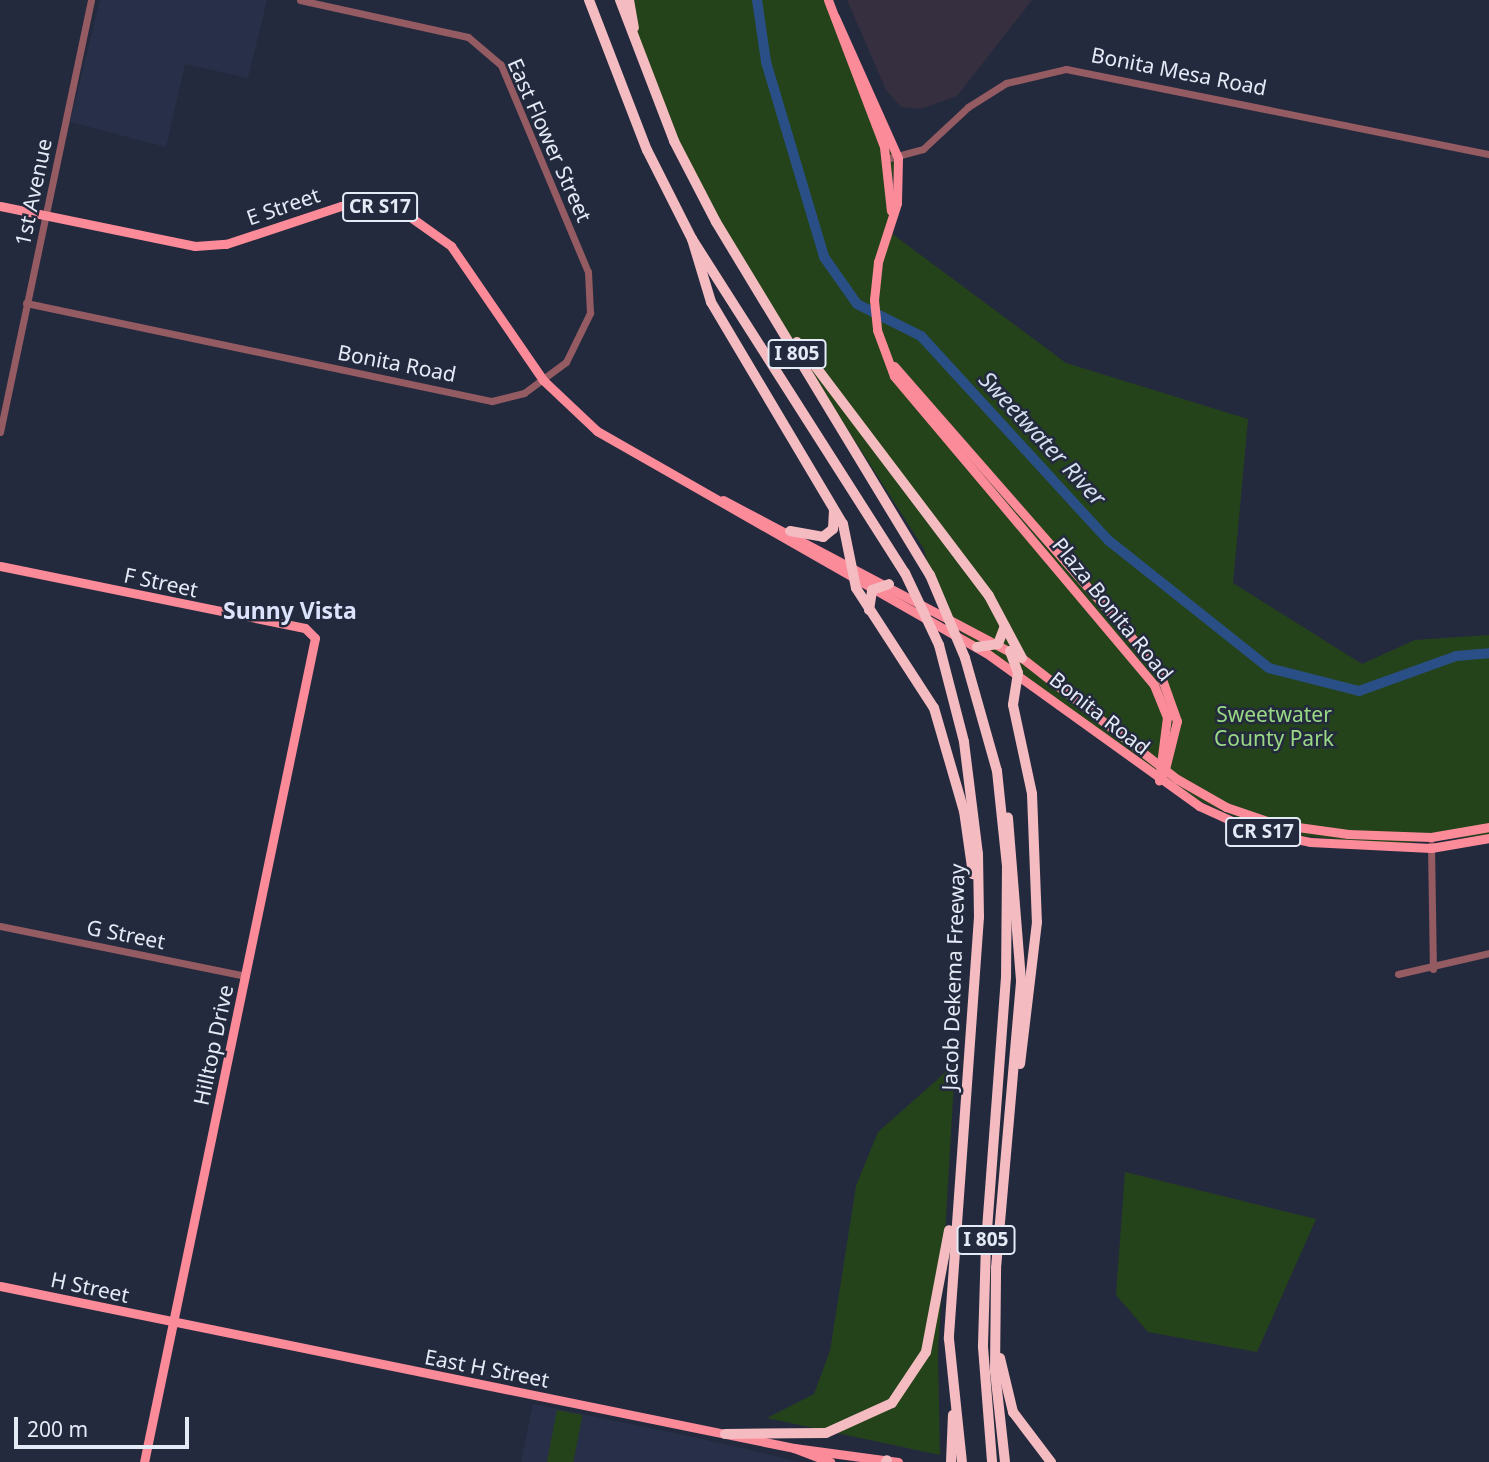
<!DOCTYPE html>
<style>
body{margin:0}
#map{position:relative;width:1489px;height:1462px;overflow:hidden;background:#242a3d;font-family:"Noto Sans",sans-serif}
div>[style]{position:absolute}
.commercial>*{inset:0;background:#352f3f}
.built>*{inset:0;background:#282f49}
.green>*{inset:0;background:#25431a;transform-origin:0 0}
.river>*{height:10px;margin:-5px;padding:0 5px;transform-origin:5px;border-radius:5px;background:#294f86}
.minor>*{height:7px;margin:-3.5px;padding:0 3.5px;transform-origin:3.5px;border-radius:3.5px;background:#945c62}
.major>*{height:9px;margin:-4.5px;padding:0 4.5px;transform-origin:4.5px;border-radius:4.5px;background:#fc8b99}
.highway>*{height:10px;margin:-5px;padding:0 5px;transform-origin:5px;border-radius:5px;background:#f4bcc1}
.highway-bridge>*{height:10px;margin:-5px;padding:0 5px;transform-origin:5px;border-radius:5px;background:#f4bcc1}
span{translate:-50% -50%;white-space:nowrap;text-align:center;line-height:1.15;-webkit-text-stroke:5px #242a3d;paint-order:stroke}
.shield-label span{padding:2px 5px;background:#242a3d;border:2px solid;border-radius:5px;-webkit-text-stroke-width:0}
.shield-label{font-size:19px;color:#e5eaf7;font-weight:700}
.street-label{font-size:21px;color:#e5eaf7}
.park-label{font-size:21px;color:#9ad984}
.water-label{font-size:23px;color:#d3dfef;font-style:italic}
.neighbourhood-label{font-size:23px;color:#dbe3fd;font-weight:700}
.scale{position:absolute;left:14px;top:1417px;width:175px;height:32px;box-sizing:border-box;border:4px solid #e5eaf7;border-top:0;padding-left:9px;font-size:21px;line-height:24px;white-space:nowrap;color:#e5eaf7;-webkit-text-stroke:5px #242a3d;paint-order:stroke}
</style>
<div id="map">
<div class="commercial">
<i style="clip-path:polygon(847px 0,1032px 0,957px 96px,920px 109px,901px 107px,886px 90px)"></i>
</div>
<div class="built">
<i style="clip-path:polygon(100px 0,267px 0,248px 78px,185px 64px,166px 147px,70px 122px)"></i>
<i style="clip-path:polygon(533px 1404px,698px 1438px,800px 1462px,521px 1462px)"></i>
</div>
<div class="green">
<i style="clip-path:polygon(618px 0,828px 0,895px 160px,887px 230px,1066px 363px,1248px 419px,1233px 583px,1362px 664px,1415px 640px,1489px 635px,1489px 835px,1392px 844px,1302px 836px,1249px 823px,1196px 799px,962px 633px,930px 575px,924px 549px,716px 223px,674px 140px)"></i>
<i style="clip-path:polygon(955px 1064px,938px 1354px,940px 1455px,767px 1418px,814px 1394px,830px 1351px,856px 1186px,878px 1132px)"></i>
<i style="clip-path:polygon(1125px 1172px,1316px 1219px,1257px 1352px,1148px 1332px,1116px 1295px)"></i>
<i style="left:557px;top:1410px;width:26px;height:53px;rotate:11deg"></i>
</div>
<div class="river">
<i style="left:757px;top:0;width:63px;rotate:81.7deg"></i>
<i style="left:766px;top:62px;width:203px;rotate:73.4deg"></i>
<i style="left:824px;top:257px;width:57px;rotate:54.9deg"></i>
<i style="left:857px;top:304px;width:72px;rotate:26.6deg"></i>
<i style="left:921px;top:336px;width:277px;rotate:47.5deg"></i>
<i style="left:1108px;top:540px;width:206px;rotate:38.5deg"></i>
<i style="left:1269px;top:668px;width:93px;rotate:14.3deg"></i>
<i style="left:1359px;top:691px;width:103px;rotate:-19.8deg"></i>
<i style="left:1456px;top:656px;width:33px;rotate:-5deg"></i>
</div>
<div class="minor">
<i style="left:886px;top:159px;width:38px;rotate:-15deg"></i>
<i style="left:923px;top:149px;width:62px;rotate:-43deg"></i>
<i style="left:968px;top:107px;width:45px;rotate:-32.3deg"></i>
<i style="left:1006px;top:83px;width:62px;rotate:-13.1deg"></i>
<i style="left:1066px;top:69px;width:431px;rotate:11.4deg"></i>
<i style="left:26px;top:303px;width:476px;rotate:11.9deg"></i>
<i style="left:492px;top:401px;width:33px;rotate:-14deg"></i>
<i style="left:524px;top:393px;width:52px;rotate:-36.4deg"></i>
<i style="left:566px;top:362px;width:55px;rotate:-63.9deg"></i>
<i style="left:590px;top:313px;width:41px;rotate:-92.8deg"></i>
<i style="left:588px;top:272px;width:225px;rotate:-112.8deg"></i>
<i style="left:501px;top:65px;width:43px;rotate:-139.7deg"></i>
<i style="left:468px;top:37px;width:172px;rotate:-167.6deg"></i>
<i style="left:0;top:432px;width:441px;rotate:-78.1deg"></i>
<i style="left:1431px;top:845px;width:124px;rotate:89.1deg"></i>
<i style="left:0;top:926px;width:251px;rotate:11.5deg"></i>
<i style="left:1398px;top:974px;width:93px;rotate:-13deg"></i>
</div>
<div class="major">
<i style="left:828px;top:0;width:157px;rotate:69.1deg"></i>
<i style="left:884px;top:147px;width:64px;rotate:83.8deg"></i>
<i style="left:835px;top:17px;width:154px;rotate:65.9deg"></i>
<i style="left:898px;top:158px;width:45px;rotate:91.3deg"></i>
<i style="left:897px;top:203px;width:62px;rotate:107.9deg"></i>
<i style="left:878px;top:262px;width:38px;rotate:96deg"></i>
<i style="left:874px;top:300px;width:30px;rotate:84deg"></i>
<i style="left:877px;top:330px;width:49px;rotate:69.7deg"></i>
<i style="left:894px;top:376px;width:404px;rotate:49.9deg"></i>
<i style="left:1154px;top:685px;width:35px;rotate:68deg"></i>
<i style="left:1167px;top:717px;width:64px;rotate:97.2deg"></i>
<i style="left:0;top:206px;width:199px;rotate:11.6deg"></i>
<i style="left:195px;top:246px;width:31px;rotate:-4deg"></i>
<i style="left:226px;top:244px;width:121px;rotate:-18.3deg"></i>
<i style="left:341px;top:206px;width:69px;rotate:8.4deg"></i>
<i style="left:409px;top:216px;width:52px;rotate:35.5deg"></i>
<i style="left:451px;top:246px;width:163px;rotate:55.5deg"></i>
<i style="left:543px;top:380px;width:74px;rotate:43.4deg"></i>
<i style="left:597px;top:431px;width:447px;rotate:29.7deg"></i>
<i style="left:985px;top:652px;width:264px;rotate:35.7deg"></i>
<i style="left:1199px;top:806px;width:58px;rotate:24.4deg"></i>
<i style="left:1252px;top:830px;width:59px;rotate:11.7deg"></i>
<i style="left:1310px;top:842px;width:121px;rotate:2.8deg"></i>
<i style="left:1431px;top:848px;width:59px;rotate:-9.8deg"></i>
<i style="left:894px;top:366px;width:401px;rotate:48.8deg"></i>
<i style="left:1158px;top:668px;width:56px;rotate:70.3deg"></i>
<i style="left:1177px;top:721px;width:54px;rotate:104deg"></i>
<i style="left:723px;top:500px;width:338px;rotate:27.9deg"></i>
<i style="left:1022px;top:658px;width:197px;rotate:38deg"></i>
<i style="left:1177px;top:779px;width:56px;rotate:29.7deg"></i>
<i style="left:1226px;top:807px;width:53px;rotate:18.8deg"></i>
<i style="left:1276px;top:824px;width:73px;rotate:7.9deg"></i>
<i style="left:1348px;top:834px;width:83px;rotate:2.1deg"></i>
<i style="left:1431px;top:837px;width:59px;rotate:-9.8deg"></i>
<i style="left:0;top:566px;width:311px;rotate:11.5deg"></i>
<i style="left:305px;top:628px;width:14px;rotate:45deg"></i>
<i style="left:315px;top:638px;width:842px;rotate:101.72deg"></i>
<i style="left:0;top:1286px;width:810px;rotate:11.53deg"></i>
<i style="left:794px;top:1448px;width:105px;rotate:7.7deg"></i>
<i style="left:794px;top:1448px;width:39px;rotate:21deg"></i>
</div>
<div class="highway">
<i style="left:589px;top:0;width:161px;rotate:68.9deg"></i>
<i style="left:647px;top:150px;width:100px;rotate:63.2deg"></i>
<i style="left:692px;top:239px;width:396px;rotate:57.5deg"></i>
<i style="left:620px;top:0;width:151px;rotate:69deg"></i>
<i style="left:674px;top:141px;width:91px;rotate:62.6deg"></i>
<i style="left:716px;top:222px;width:413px;rotate:58.8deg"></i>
<i style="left:629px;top:0;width:28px;rotate:80deg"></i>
<i style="left:692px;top:239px;width:66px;rotate:73.2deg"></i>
<i style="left:711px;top:302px;width:258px;rotate:59.3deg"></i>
<i style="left:843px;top:524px;width:65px;rotate:78.5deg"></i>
<i style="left:856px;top:588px;width:143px;rotate:57deg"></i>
<i style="left:934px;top:708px;width:107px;rotate:73.8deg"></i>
<i style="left:964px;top:811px;width:64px;rotate:81.9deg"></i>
<i style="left:797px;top:342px;width:318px;rotate:52.9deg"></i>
<i style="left:989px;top:596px;width:70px;rotate:62deg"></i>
<i style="left:790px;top:531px;width:34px;rotate:10deg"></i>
<i style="left:823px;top:537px;width:13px;rotate:-39deg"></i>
<i style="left:833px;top:529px;width:18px;rotate:-87deg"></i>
<i style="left:869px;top:610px;width:20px;rotate:-81deg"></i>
<i style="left:872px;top:590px;width:18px;rotate:-19deg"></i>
<i style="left:939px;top:645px;width:100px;rotate:75.5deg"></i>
<i style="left:964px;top:742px;width:113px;rotate:82.9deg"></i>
<i style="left:978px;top:854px;width:63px;rotate:89.1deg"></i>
<i style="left:979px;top:917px;width:423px;rotate:94.1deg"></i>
<i style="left:949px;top:1339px;width:124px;rotate:84deg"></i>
<i style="left:977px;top:647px;width:21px;rotate:-8deg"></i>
<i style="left:998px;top:644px;width:19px;rotate:-69deg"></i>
<i style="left:1010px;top:651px;width:23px;rotate:70deg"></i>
<i style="left:1018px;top:673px;width:32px;rotate:99deg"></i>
<i style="left:1013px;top:705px;width:91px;rotate:77.9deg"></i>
<i style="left:1032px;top:794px;width:128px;rotate:87.8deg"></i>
<i style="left:1037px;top:922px;width:143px;rotate:96.8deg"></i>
<i style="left:965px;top:658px;width:117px;rotate:74.2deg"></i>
<i style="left:997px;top:771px;width:96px;rotate:84deg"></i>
<i style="left:1007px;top:866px;width:111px;rotate:90.5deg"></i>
<i style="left:1006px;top:977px;width:268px;rotate:94.3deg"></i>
<i style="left:986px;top:1244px;width:103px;rotate:91.7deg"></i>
<i style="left:983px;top:1347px;width:115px;rotate:85.5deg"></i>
<i style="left:1000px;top:1358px;width:56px;rotate:76.5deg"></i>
<i style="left:1013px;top:1412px;width:63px;rotate:52.8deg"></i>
<i style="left:725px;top:1434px;width:101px;rotate:-0.6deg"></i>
<i style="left:826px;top:1433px;width:72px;rotate:-24.4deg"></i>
<i style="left:892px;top:1403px;width:61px;rotate:-56.3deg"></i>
<i style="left:926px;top:1352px;width:124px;rotate:-79.3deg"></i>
<i style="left:886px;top:1462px;width:2px;rotate:-63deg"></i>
<i style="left:951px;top:1462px;width:47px;rotate:-87.6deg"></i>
<i style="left:1005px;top:1462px;width:92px;rotate:-96.3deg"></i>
<i style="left:995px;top:1371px;width:103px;rotate:-89.4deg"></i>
<i style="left:996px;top:1268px;width:289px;rotate:-85deg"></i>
<i style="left:1021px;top:980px;width:163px;rotate:-94.6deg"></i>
</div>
<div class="highway-bridge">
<i style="left:905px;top:573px;width:80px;rotate:64.7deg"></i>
<i style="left:930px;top:575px;width:90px;rotate:67.1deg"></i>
</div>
<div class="shield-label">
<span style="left:380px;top:207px">CR S17</span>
<span style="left:797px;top:354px">I 805</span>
<span style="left:1263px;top:832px">CR S17</span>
<span style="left:986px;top:1240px">I 805</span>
</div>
<div class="street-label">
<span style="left:1179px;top:71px;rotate:11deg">Bonita Mesa Road</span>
<span style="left:550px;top:140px;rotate:66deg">East Flower Street</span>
<span style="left:33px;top:192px;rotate:-78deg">1st Avenue</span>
<span style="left:283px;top:206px;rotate:-19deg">E Street</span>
<span style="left:397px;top:363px;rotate:11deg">Bonita Road</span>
<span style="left:161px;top:582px;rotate:12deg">F Street</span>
<span style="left:1113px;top:609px;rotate:51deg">Plaza Bonita Road</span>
<span style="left:1100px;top:713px;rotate:38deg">Bonita Road</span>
<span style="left:126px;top:934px;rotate:11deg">G Street</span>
<span style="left:953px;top:977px;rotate:-88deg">Jacob Dekema Freeway</span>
<span style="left:213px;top:1045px;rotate:-78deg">Hilltop Drive</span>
<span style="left:90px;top:1287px;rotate:12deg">H Street</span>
<span style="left:487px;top:1368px;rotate:11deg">East H Street</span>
</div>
<div class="park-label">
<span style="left:1274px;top:726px">Sweetwater<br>County Park</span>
</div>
<div class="water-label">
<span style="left:1043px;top:438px;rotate:47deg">Sweetwater River</span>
</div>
<div class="neighbourhood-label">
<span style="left:290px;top:610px">Sunny Vista</span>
</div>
<div class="scale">200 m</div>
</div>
